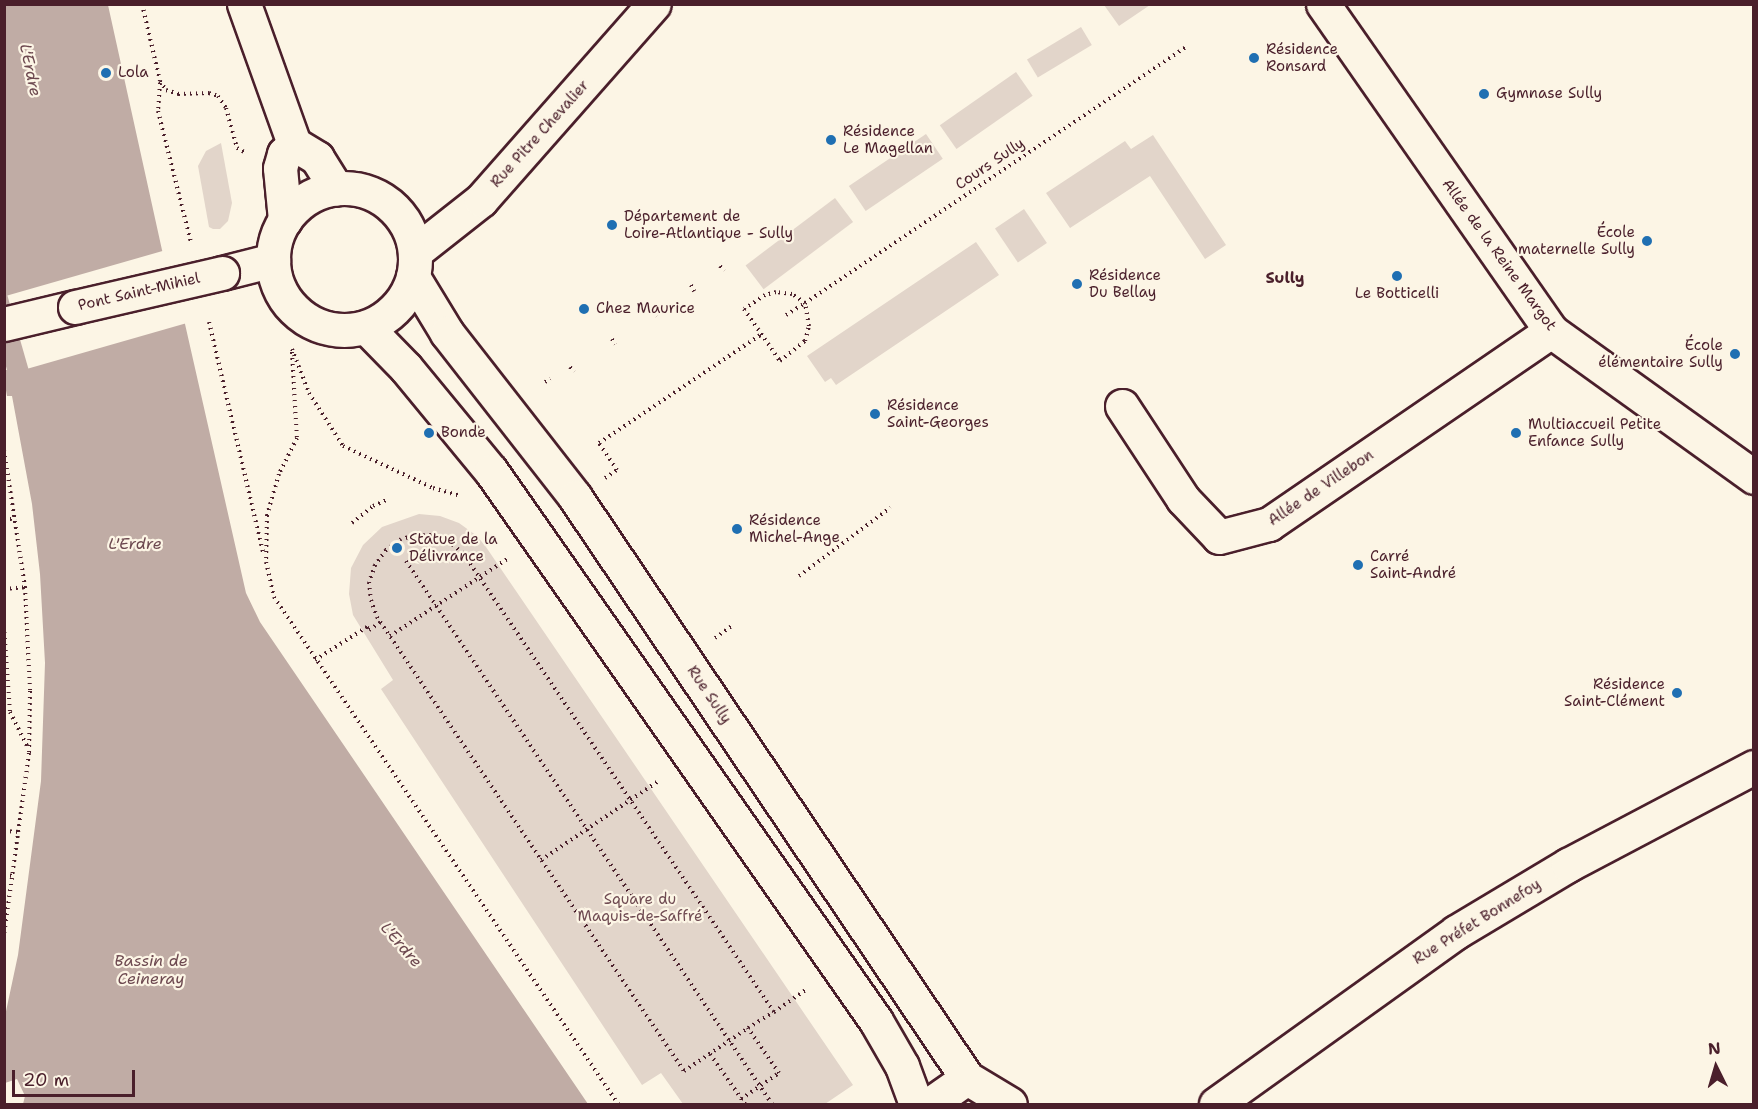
<!DOCTYPE html>
<meta charset="utf-8">
<style>
body{margin:0}
#map{position:relative;width:1758px;height:1109px;overflow:hidden;background:#fcf5e5;font-family:"Shantell Sans",sans-serif}
div>[style]{position:absolute}
.green>*{inset:0;background:#e2d5ca;transform-origin:0 0}
.water>*{inset:0;background:#c0aca5}
.pier>*{inset:0;background:#fcf5e5;transform-origin:0 0}
.path>*{height:4px;margin-top:-2px;transform-origin:0;background:repeating-linear-gradient(90deg,#4a1f2b 0 1.5px,transparent 0 6px)}
.roads{filter:drop-shadow(2px 0 #4a1f2b) drop-shadow(-2px 0 #4a1f2b) drop-shadow(0 2px #4a1f2b) drop-shadow(0 -2px #4a1f2b)}
.minor>*{height:33px;margin:-16.5px;padding:0 16.5px;transform-origin:16.5px;border-radius:16.5px;background:#fcf5e5}
.minor>.ring{margin:-16.5px;padding:0;box-sizing:content-box;background:none;border:33px solid #fcf5e5;border-radius:50%}
.major>*{height:33px;margin:-16.5px;padding:0 16.5px;transform-origin:16.5px;border-radius:16.5px;background:#fcf5e5}
.bridges{filter:drop-shadow(2px 0 #4a1f2b) drop-shadow(-2px 0 #4a1f2b) drop-shadow(0 2px #4a1f2b) drop-shadow(0 -2px #4a1f2b)}
.minor-bridge>*{height:33px;margin:-16.5px;padding:0 16.5px;transform-origin:16.5px;border-radius:16.5px;background:#fcf5e5}
.dots>*{width:16px;height:16px;translate:-50% -50%;box-sizing:border-box;border:3px solid #fcf5e5;border-radius:50%}
span{translate:-50% -50%;white-space:nowrap;text-align:center;line-height:1.15;-webkit-text-stroke:4.5px #fcf5e5;paint-order:stroke}
.poi-label{font-size:15px;color:#4a1f2b}
.left{translate:0 -50%;text-align:left}
.right{translate:-100% -50%;text-align:right}
.street-label{font-size:15px;color:#4a1f2b}
.park-label{font-size:15px;color:#704c53}
.water-label{font-size:16px;color:#6d4950;font-style:italic}
.neighbourhood-label{font-size:16px;color:#4a1f2b;font-weight:700}
.frame{position:absolute;inset:0;border:6px solid #4a1f2b;pointer-events:none}
.north{position:absolute;left:1686px;top:1037px;width:60px;height:60px;-webkit-text-stroke:4px #fcf5e5;paint-order:stroke;rotate:355deg;font-size:16px;font-weight:700;line-height:24px;text-align:center;color:#4a1f2b}
.north::after{content:'';display:block;margin:auto;width:21px;height:27px;background:#4a1f2b;clip-path:polygon(50% 0,100% 100%,50% 72%,0 100%)}
.scale{position:absolute;left:12px;top:1070px;width:123px;height:27px;box-sizing:border-box;border:3px solid #4a1f2b;border-top:0;padding-left:8px;font-size:18px;line-height:21px;white-space:nowrap;color:#4a1f2b;-webkit-text-stroke:4px #fcf5e5;paint-order:stroke}
</style>
<div id="map">
<div class="green">
<i style="clip-path:polygon(1104px 5px,1150px 5px,1119px 26px)"></i>
<i style="left:1081px;top:27px;width:21px;height:63px;rotate:59deg"></i>
<i style="left:1016px;top:72px;width:29px;height:93px;rotate:55deg"></i>
<i style="left:926px;top:134px;width:30px;height:93px;rotate:56deg"></i>
<i style="clip-path:polygon(1153px 135px,1226px 245px,1205px 259px,1150px 176px,1070px 228px,1046px 193px,1125px 141px,1131px 149px)"></i>
<i style="clip-path:polygon(221px 143px,232px 203px,228px 221px,220px 229px,213px 229px,209px 227px,198px 166px,206px 151px)"></i>
<i style="left:835px;top:198px;width:30px;height:112px;rotate:53deg"></i>
<i style="left:1024px;top:209px;width:41px;height:35px;rotate:56deg"></i>
<i style="clip-path:polygon(976px 242px,999px 275px,836px 385px,831px 378px,825px 382px,807px 356px)"></i>
<i style="clip-path:polygon(419px 514px,440px 516px,459px 523px,477px 536px,486px 547px,853px 1085px,825px 1104px,683px 1104px,661px 1073px,642px 1085px,381px 689px,393px 680px,353px 615px,349px 594px,351px 568px,363px 545px,382px 527px)"></i>
</div>
<div class="water">
<i style="clip-path:polygon(5px 5px,108px 5px,162px 250px,185px 324px,246px 593px,260px 622px,588px 1104px,23px 1104px,25px 1096px,17px 1079px,5px 1083px,5px 1016px,18px 955px,41px 781px,45px 663px,40px 574px,32px 504px,12px 396px,7px 396px,5px 385px,5px 370px,7px 370px,4px 359px)"></i>
</div>
<div class="pier">
<i style="left:166px;top:250px;width:76px;height:165px;rotate:74deg"></i>
</div>
<div class="path">
<i style="left:142px;top:4px;width:79px;rotate:76.8deg"></i>
<i style="left:160px;top:81px;width:11px;rotate:56deg"></i>
<i style="left:166px;top:90px;width:13px;rotate:18deg"></i>
<i style="left:178px;top:94px;width:31px;rotate:-2deg"></i>
<i style="left:209px;top:93px;width:9px;rotate:18deg"></i>
<i style="left:218px;top:96px;width:14px;rotate:56deg"></i>
<i style="left:226px;top:108px;width:41px;rotate:74.6deg"></i>
<i style="left:237px;top:148px;width:10px;rotate:29deg"></i>
<i style="left:160px;top:83px;width:28px;rotate:94deg"></i>
<i style="left:158px;top:111px;width:135px;rotate:75.9deg"></i>
<i style="left:720px;top:266px;width:6px;rotate:51deg"></i>
<i style="left:691px;top:285px;width:7px;rotate:63deg"></i>
<i style="left:652px;top:312px;width:6px;rotate:51deg"></i>
<i style="left:786px;top:315px;width:22px;rotate:-32deg"></i>
<i style="left:805px;top:303px;width:16px;rotate:-145deg"></i>
<i style="left:792px;top:294px;width:16px;rotate:-173deg"></i>
<i style="left:776px;top:292px;width:11px;rotate:165deg"></i>
<i style="left:765px;top:295px;width:25px;rotate:146deg"></i>
<i style="left:744px;top:309px;width:63px;rotate:55.3deg"></i>
<i style="left:780px;top:361px;width:32px;rotate:-39deg"></i>
<i style="left:805px;top:341px;width:16px;rotate:-75deg"></i>
<i style="left:809px;top:326px;width:23px;rotate:-100deg"></i>
<i style="left:805px;top:303px;width:461px;rotate:-33.9deg"></i>
<i style="left:209px;top:322px;width:236px;rotate:76.8deg"></i>
<i style="left:612px;top:339px;width:6px;rotate:59deg"></i>
<i style="left:292px;top:349px;width:47px;rotate:68.9deg"></i>
<i style="left:309px;top:393px;width:63px;rotate:57.3deg"></i>
<i style="left:343px;top:446px;width:99px;rotate:25deg"></i>
<i style="left:433px;top:488px;width:29px;rotate:16deg"></i>
<i style="left:292px;top:352px;width:86px;rotate:86.7deg"></i>
<i style="left:297px;top:438px;width:40px;rotate:116.6deg"></i>
<i style="left:279px;top:474px;width:43px;rotate:106.3deg"></i>
<i style="left:267px;top:515px;width:47px;rotate:91.2deg"></i>
<i style="left:266px;top:562px;width:36px;rotate:77deg"></i>
<i style="left:274px;top:597px;width:613px;rotate:55.84deg"></i>
<i style="left:570px;top:367px;width:6px;rotate:51deg"></i>
<i style="left:545px;top:382px;width:6px;rotate:-31deg"></i>
<i style="left:4px;top:450px;width:139px;rotate:81.3deg"></i>
<i style="left:25px;top:587px;width:104px;rotate:87.2deg"></i>
<i style="left:30px;top:691px;width:62px;rotate:90.9deg"></i>
<i style="left:29px;top:753px;width:185px;rotate:97.8deg"></i>
<i style="left:605px;top:478px;width:14px;rotate:-34deg"></i>
<i style="left:617px;top:470px;width:32px;rotate:-124deg"></i>
<i style="left:599px;top:443px;width:196px;rotate:-33.8deg"></i>
<i style="left:4px;top:520px;width:12px;rotate:-9deg"></i>
<i style="left:352px;top:523px;width:27px;rotate:-39deg"></i>
<i style="left:373px;top:506px;width:17px;rotate:-24deg"></i>
<i style="left:406px;top:561px;width:655px;rotate:56.02deg"></i>
<i style="left:799px;top:576px;width:114px;rotate:-36.8deg"></i>
<i style="left:4px;top:589px;width:21px;rotate:-5deg"></i>
<i style="left:4px;top:626px;width:86px;rotate:86deg"></i>
<i style="left:10px;top:712px;width:40px;rotate:63.4deg"></i>
<i style="left:390px;top:636px;width:140px;rotate:-33.3deg"></i>
<i style="left:715px;top:638px;width:22px;rotate:-36deg"></i>
<i style="left:315px;top:660px;width:62px;rotate:-32.4deg"></i>
<i style="left:367px;top:627px;width:4px;rotate:56deg"></i>
<i style="left:369px;top:630px;width:14px;rotate:-34deg"></i>
<i style="left:4px;top:831px;width:16px;rotate:4deg"></i>
<i style="left:541px;top:860px;width:143px;rotate:-33.9deg"></i>
<i style="left:4px;top:875px;width:10px;rotate:6deg"></i>
<i style="left:774px;top:1012px;width:554px;rotate:-124.12deg"></i>
<i style="left:463px;top:553px;width:18px;rotate:-142deg"></i>
<i style="left:449px;top:542px;width:19px;rotate:-159deg"></i>
<i style="left:431px;top:535px;width:18px;rotate:177deg"></i>
<i style="left:413px;top:536px;width:12px;rotate:166deg"></i>
<i style="left:401px;top:539px;width:19px;rotate:144deg"></i>
<i style="left:386px;top:550px;width:19px;rotate:126deg"></i>
<i style="left:375px;top:565px;width:18px;rotate:109deg"></i>
<i style="left:369px;top:582px;width:18px;rotate:84deg"></i>
<i style="left:371px;top:600px;width:18px;rotate:71deg"></i>
<i style="left:377px;top:617px;width:548px;rotate:55.93deg"></i>
<i style="left:684px;top:1071px;width:77px;rotate:-33.9deg"></i>
<i style="left:748px;top:1028px;width:31px;rotate:-32deg"></i>
<i style="left:774px;top:1012px;width:40px;rotate:-34.9deg"></i>
<i style="left:710px;top:1054px;width:61px;rotate:55deg"></i>
<i style="left:741px;top:1099px;width:46px;rotate:-34.4deg"></i>
<i style="left:779px;top:1073px;width:55px;rotate:-124.6deg"></i>
</div>
<div class="roads">
<div class="minor">
<i style="left:244px;top:4px;width:149px;rotate:70.3deg"></i>
<i style="left:294px;top:144px;width:27px;rotate:31deg"></i>
<i style="left:317px;top:158px;width:36px;rotate:58deg"></i>
<i style="left:1323px;top:4px;width:399px;rotate:55.1deg"></i>
<i style="left:1551px;top:331px;width:250px;rotate:35.7deg"></i>
<i class="ring" style="left:273px;top:188px;width:109px;height:109px"></i>
<i style="left:285px;top:220px;width:52px;rotate:-95.5deg"></i>
<i style="left:280px;top:168px;width:15px;rotate:-74deg"></i>
<i style="left:284px;top:154px;width:14px;rotate:-45deg"></i>
<i style="left:415px;top:252px;width:84px;rotate:-38.2deg"></i>
<i style="left:481px;top:200px;width:261px;rotate:-48.6deg"></i>
<i style="left:222px;top:273px;width:53px;rotate:-14.3deg"></i>
<i style="left:413px;top:277px;width:66px;rotate:58.7deg"></i>
<i style="left:447px;top:333px;width:208px;rotate:52deg"></i>
<i style="left:575px;top:497px;width:701px;rotate:55.99deg"></i>
<i style="left:4px;top:324px;width:73px;rotate:-13.5deg"></i>
<i style="left:366px;top:327px;width:57px;rotate:45.7deg"></i>
<i style="left:406px;top:368px;width:134px;rotate:50.5deg"></i>
<i style="left:491px;top:471px;width:671px;rotate:55.01deg"></i>
<i style="left:876px;top:1021px;width:52px;rotate:60deg"></i>
<i style="left:902px;top:1066px;width:40px;rotate:69.8deg"></i>
<i style="left:1122px;top:406px;width:111px;rotate:56.7deg"></i>
<i style="left:1183px;top:499px;width:52px;rotate:46.5deg"></i>
<i style="left:1219px;top:537px;width:52px;rotate:-14.6deg"></i>
<i style="left:1269px;top:524px;width:342px;rotate:-34.4deg"></i>
<i style="left:1216px;top:1104px;width:295px;rotate:-35.6deg"></i>
<i style="left:1456px;top:932px;width:131px;rotate:-30.9deg"></i>
<i style="left:1568px;top:865px;width:210px;rotate:-27.8deg"></i>
</div>
<div class="major">
<i style="left:930px;top:1104px;width:45px;rotate:-35.1deg"></i>
<i style="left:967px;top:1078px;width:50px;rotate:31.2deg"></i>
</div>
</div>
<div class="bridges">
<div class="minor-bridge">
<i style="left:75px;top:307px;width:151px;rotate:-13deg"></i>
</div>
</div>
<div class="dots">
<i style="left:1254px;top:58px;background:#1f6fb2"></i>
<i style="left:106px;top:73px;background:#1f6fb2"></i>
<i style="left:1484px;top:94px;background:#1f6fb2"></i>
<i style="left:831px;top:140px;background:#1f6fb2"></i>
<i style="left:612px;top:225px;background:#1f6fb2"></i>
<i style="left:1647px;top:241px;background:#1f6fb2"></i>
<i style="left:1397px;top:276px;background:#1f6fb2"></i>
<i style="left:1077px;top:284px;background:#1f6fb2"></i>
<i style="left:584px;top:309px;background:#1f6fb2"></i>
<i style="left:1735px;top:354px;background:#1f6fb2"></i>
<i style="left:875px;top:414px;background:#1f6fb2"></i>
<i style="left:429px;top:433px;background:#1f6fb2"></i>
<i style="left:1516px;top:433px;background:#1f6fb2"></i>
<i style="left:737px;top:529px;background:#1f6fb2"></i>
<i style="left:397px;top:548px;background:#1f6fb2"></i>
<i style="left:1358px;top:565px;background:#1f6fb2"></i>
<i style="left:1677px;top:693px;background:#1f6fb2"></i>
</div>
<div class="poi-label">
<span class="left" style="left:1266px;top:58px">Résidence<br>Ronsard</span>
<span class="left" style="left:118px;top:73px">Lola</span>
<span class="left" style="left:1496px;top:94px">Gymnase Sully</span>
<span class="left" style="left:843px;top:140px">Résidence<br>Le Magellan</span>
<span class="left" style="left:624px;top:225px">Département de<br>Loire-Atlantique - Sully</span>
<span class="right" style="left:1635px;top:241px">École<br>maternelle Sully</span>
<span class="left" style="left:1089px;top:284px">Résidence<br>Du Bellay</span>
<span style="left:1397px;top:294px">Le Botticelli</span>
<span class="left" style="left:596px;top:309px">Chez Maurice</span>
<span class="right" style="left:1723px;top:354px">École<br>élémentaire Sully</span>
<span class="left" style="left:887px;top:414px">Résidence<br>Saint-Georges</span>
<span class="left" style="left:1528px;top:433px">Multiaccueil Petite<br>Enfance Sully</span>
<span class="left" style="left:441px;top:433px">Bonde</span>
<span class="left" style="left:749px;top:529px">Résidence<br>Michel-Ange</span>
<span class="left" style="left:409px;top:548px">Statue de la<br>Délivrance</span>
<span class="left" style="left:1370px;top:565px">Carré<br>Saint-André</span>
<span class="right" style="left:1665px;top:693px">Résidence<br>Saint-Clément</span>
</div>
<div class="street-label">
<span style="left:540px;top:134px;rotate:-48deg">Rue Pitre Chevalier</span>
<span style="left:990px;top:164px;rotate:-34deg">Cours Sully</span>
<span style="left:1499px;top:255px;rotate:54deg">Allée de la Reine Margot</span>
<span style="left:139px;top:292px;rotate:-13deg">Pont Saint-Mihiel</span>
<span style="left:1321px;top:488px;rotate:-34deg">Allée de Villebon</span>
<span style="left:709px;top:695px;rotate:56deg">Rue Sully</span>
<span style="left:1477px;top:922px;rotate:-32deg">Rue Préfet Bonnefoy</span>
</div>
<div class="park-label">
<span style="left:640px;top:908px">Square du<br>Maquis-de-Saffré</span>
</div>
<div class="water-label">
<span style="left:30px;top:70px;rotate:78deg">L'Erdre</span>
<span style="left:135px;top:544px">L'Erdre</span>
<span style="left:401px;top:945px;rotate:49deg">L'Erdre</span>
<span style="left:151px;top:970px">Bassin de<br>Ceineray</span>
</div>
<div class="neighbourhood-label">
<span style="left:1285px;top:278px">Sully</span>
</div>
<div class="frame"></div>
<div class="north">N</div>
<div class="scale">20 m</div>
</div>
